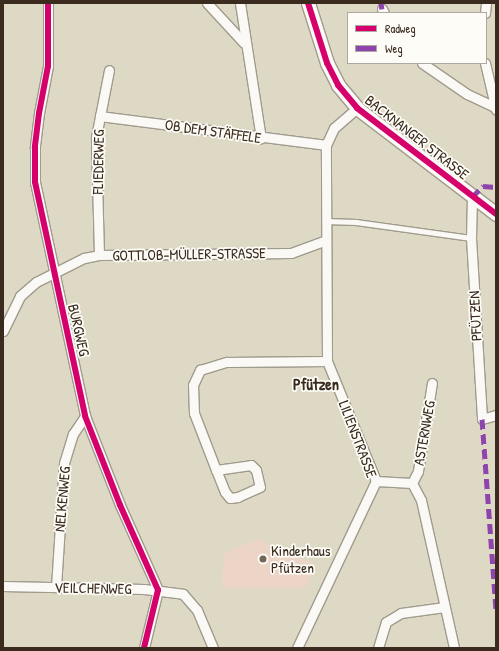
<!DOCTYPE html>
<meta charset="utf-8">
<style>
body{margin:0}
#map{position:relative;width:499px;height:651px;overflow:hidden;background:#ded9c4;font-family:"Patrick Hand",sans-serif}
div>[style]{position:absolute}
.built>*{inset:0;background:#ecd5c7}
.roads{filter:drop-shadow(1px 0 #a09b8d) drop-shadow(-1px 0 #a09b8d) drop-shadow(0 1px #a09b8d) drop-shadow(0 -1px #a09b8d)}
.lane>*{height:4.5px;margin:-2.25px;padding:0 2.25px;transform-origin:2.25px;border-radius:2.25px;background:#faf9f6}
.street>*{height:9px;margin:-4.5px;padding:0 4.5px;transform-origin:4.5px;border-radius:4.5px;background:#faf9f6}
.secondary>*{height:13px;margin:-6.5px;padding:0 6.5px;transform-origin:6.5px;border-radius:6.5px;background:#faf9f6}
.quiet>*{height:5px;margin-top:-2.5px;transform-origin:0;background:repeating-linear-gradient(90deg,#8e44ad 0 10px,transparent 0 15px)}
.cycleway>*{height:6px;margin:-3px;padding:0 3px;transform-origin:3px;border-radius:3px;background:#d6006c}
.dots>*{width:11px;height:11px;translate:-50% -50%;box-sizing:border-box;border:2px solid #fdfcf7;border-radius:50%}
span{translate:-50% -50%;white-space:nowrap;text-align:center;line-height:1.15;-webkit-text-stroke:3.5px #fdfcf7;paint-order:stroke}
.street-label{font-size:15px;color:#3b2a1e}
.poi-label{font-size:15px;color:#3b2a1e}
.left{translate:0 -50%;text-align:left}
.neighbourhood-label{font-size:16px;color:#3b2a1e;font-weight:700}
.frame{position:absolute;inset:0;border:4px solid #3b2a1e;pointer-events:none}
.legend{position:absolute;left:347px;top:12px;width:140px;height:52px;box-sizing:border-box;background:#fdfcf7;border:1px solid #afa8a0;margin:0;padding:5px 7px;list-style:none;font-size:12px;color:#3b2a1e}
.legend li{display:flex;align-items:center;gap:8px;height:20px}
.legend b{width:20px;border:1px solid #afa8a0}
</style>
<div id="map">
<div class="built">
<i style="clip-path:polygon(257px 539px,316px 565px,305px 588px,222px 588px,224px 553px)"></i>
</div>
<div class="roads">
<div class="lane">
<i style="left:325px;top:221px;width:31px;rotate:2deg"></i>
<i style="left:356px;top:222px;width:116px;rotate:7.9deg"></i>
</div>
<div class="street">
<i style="left:48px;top:3px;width:63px;rotate:90deg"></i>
<i style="left:48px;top:66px;width:48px;rotate:100.8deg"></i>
<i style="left:39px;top:113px;width:35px;rotate:97deg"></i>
<i style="left:35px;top:148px;width:34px;rotate:90deg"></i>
<i style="left:35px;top:182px;width:239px;rotate:77.9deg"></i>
<i style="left:85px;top:416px;width:96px;rotate:68.5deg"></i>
<i style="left:120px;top:505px;width:93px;rotate:65.9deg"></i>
<i style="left:158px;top:590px;width:60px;rotate:103.6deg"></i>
<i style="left:207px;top:3px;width:54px;rotate:47.2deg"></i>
<i style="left:240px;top:3px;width:137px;rotate:81.2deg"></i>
<i style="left:382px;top:9px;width:4px;rotate:63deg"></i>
<i style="left:485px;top:13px;width:10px;rotate:-84deg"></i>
<i style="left:422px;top:63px;width:55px;rotate:34.6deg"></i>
<i style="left:467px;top:94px;width:31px;rotate:25deg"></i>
<i style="left:485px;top:63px;width:48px;rotate:76.8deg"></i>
<i style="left:100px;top:116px;width:228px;rotate:7.3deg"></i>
<i style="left:472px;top:197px;width:41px;rotate:91.4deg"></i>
<i style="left:471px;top:238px;width:181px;rotate:86.5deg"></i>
<i style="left:482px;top:419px;width:15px;rotate:-16deg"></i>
<i style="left:99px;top:255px;width:118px;rotate:-91.5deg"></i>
<i style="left:96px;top:137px;width:68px;rotate:-79deg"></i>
<i style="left:3px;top:331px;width:39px;rotate:-64deg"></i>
<i style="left:20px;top:296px;width:21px;rotate:-41deg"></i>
<i style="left:36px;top:282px;width:54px;rotate:-26.6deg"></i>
<i style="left:84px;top:258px;width:15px;rotate:-11deg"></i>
<i style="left:99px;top:255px;width:192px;rotate:-0.6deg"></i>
<i style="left:291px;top:253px;width:37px;rotate:-20deg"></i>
<i style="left:216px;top:470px;width:35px;rotate:-8deg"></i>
<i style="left:251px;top:465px;width:7px;rotate:45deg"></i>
<i style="left:256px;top:470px;width:17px;rotate:77deg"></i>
<i style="left:260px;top:487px;width:24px;rotate:156deg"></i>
<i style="left:238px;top:497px;width:8px;rotate:173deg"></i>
<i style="left:230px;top:498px;width:8px;rotate:-130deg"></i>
<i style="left:225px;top:492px;width:24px;rotate:-112deg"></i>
<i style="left:216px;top:470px;width:61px;rotate:-111.1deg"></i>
<i style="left:194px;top:413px;width:28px;rotate:-92deg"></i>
<i style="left:193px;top:385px;width:17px;rotate:-65deg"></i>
<i style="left:200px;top:370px;width:28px;rotate:-17deg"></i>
<i style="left:227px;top:362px;width:100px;rotate:-0.6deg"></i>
<i style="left:376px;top:481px;width:36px;rotate:3deg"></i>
<i style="left:412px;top:483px;width:19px;rotate:62deg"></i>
<i style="left:421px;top:500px;width:152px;rotate:77.4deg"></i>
<i style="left:412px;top:483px;width:13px;rotate:-63deg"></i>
<i style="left:418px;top:471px;width:89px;rotate:-81deg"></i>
<i style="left:3px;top:586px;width:141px;rotate:1.2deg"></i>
<i style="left:144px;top:589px;width:39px;rotate:7deg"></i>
<i style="left:183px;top:594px;width:21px;rotate:49deg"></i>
<i style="left:197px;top:610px;width:41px;rotate:67.2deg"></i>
<i style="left:56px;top:587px;width:124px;rotate:-86.3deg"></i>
<i style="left:64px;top:463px;width:30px;rotate:-73deg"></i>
<i style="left:73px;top:434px;width:22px;rotate:-56deg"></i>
<i style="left:297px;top:648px;width:185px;rotate:-64.7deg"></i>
<i style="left:376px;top:481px;width:130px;rotate:-112.2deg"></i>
<i style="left:327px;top:361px;width:216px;rotate:-90.3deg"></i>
<i style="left:326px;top:145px;width:19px;rotate:-65deg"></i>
<i style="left:334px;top:128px;width:30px;rotate:-41deg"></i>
<i style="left:378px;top:648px;width:27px;rotate:-73deg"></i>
<i style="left:386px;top:622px;width:17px;rotate:-31deg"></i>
<i style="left:401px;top:613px;width:44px;rotate:-7.8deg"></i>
</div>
<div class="secondary">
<i style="left:308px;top:3px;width:63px;rotate:72.4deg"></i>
<i style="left:327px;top:63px;width:25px;rotate:63deg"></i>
<i style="left:338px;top:85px;width:30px;rotate:50deg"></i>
<i style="left:357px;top:108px;width:175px;rotate:37.3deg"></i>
</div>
</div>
<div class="quiet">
<i style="left:381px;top:3px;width:6px;rotate:81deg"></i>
<i style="left:472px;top:197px;width:16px;rotate:-45deg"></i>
<i style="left:483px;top:186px;width:13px;rotate:4deg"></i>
<i style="left:482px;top:419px;width:190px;rotate:85.8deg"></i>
</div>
<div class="cycleway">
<i style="left:48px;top:3px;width:63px;rotate:90deg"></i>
<i style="left:48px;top:66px;width:48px;rotate:100.8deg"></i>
<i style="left:39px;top:113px;width:35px;rotate:97deg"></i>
<i style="left:35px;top:148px;width:34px;rotate:90deg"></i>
<i style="left:35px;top:182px;width:239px;rotate:77.9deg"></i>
<i style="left:85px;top:416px;width:96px;rotate:68.5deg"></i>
<i style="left:120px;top:505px;width:93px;rotate:65.9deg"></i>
<i style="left:158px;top:590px;width:60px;rotate:103.6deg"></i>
<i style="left:308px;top:3px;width:63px;rotate:72.4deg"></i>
<i style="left:327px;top:63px;width:25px;rotate:63deg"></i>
<i style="left:338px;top:85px;width:30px;rotate:50deg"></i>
<i style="left:357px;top:108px;width:175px;rotate:37.3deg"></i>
</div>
<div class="dots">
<i style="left:263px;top:559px;background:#746758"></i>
</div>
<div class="street-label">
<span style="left:213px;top:131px;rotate:8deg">OB DEM STÄFFELE</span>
<span style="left:417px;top:137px;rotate:38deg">BACKNANGER STRASSE</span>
<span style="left:98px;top:162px;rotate:-89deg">FLIEDERWEG</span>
<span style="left:189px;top:254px;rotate:-1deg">GOTTLOB-MÜLLER-STRASSE</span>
<span style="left:475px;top:316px;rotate:-93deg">PFÜTZEN</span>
<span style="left:79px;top:330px;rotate:77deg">BURGWEG</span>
<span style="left:424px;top:433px;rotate:-80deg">ASTERNWEG</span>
<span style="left:358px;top:439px;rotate:69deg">LILIENSTRASSE</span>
<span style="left:62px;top:499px;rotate:-85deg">NELKENWEG</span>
<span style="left:93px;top:588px;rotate:1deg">VEILCHENWEG</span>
</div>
<div class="poi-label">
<span class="left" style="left:271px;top:559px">Kinderhaus<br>Pfützen</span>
</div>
<div class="neighbourhood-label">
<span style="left:316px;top:384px">Pfützen</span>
</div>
<div class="frame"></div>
<ul class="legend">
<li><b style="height:5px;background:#d6006c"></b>Radweg</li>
<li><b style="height:5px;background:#8e44ad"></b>Weg</li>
</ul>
</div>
